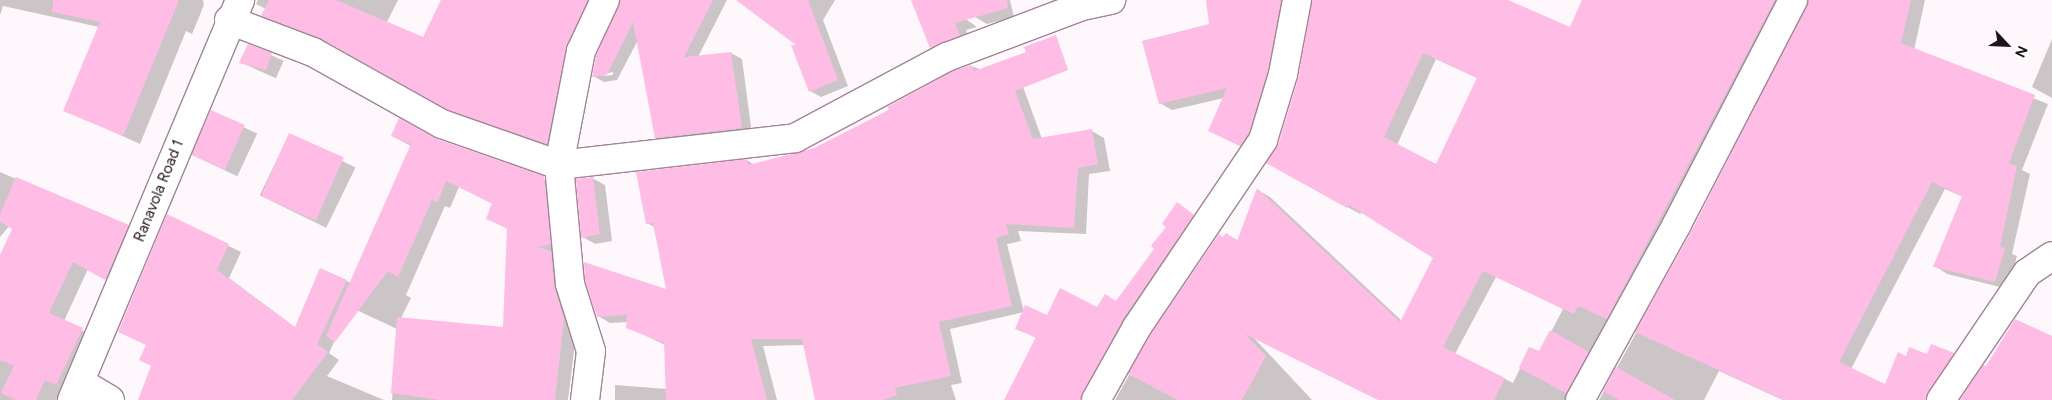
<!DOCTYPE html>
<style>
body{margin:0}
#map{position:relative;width:2052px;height:400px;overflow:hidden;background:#fef7fb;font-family:Figtree,sans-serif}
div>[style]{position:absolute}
.shadow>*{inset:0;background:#0003;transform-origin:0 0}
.building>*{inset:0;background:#ffbce4;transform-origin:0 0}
.roads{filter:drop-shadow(1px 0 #a38496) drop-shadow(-1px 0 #a38496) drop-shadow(0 1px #a38496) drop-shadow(0 -1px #a38496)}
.street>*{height:28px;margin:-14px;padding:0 14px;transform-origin:14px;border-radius:14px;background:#fff}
span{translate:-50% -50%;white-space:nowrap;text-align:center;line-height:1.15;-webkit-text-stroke:5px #fff;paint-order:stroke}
.street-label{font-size:15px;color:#20141b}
.north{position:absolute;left:1982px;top:20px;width:50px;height:50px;-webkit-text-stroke:4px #fff;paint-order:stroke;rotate:115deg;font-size:14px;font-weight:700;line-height:20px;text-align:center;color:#20141b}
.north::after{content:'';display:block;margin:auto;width:18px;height:22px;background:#20141b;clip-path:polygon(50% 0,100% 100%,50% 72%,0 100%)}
</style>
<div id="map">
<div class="shadow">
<i style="clip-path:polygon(0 0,203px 0,204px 5px,192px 34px,186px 31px,140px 144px,65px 110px,99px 27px,3px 6px,0 15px)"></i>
<i style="clip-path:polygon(258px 0,398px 0,387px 22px,424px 38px,442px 0,600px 0,559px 150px,462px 116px,334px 45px,275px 22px,263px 15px,266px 9px,256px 4px)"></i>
<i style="clip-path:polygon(evenodd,621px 0,727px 0,698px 57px,731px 53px,742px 59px,752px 134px,666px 144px,656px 138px,638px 40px,617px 80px,604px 82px,593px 76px,621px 0,613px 72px,613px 75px,604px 76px,604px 74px,613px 72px)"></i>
<i style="clip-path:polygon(738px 0,835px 0,823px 20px,848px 86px,821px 97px,810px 91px,799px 45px)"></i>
<i style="clip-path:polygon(912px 0,939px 0,977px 27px,966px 30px,972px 43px,944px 55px,931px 47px)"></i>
<i style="clip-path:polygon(963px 0,1010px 0,1014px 17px,987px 24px,975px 17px)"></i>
<i style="clip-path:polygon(1207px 0,1293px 0,1252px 152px,1222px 137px,1224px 98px,1172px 110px,1160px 103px,1210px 25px)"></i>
<i style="clip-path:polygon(evenodd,1313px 0,1506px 0,1570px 29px,1584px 0,1792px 0,1579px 400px,1379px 400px,1254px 338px,1312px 400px,1115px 400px,1151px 336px,1223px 238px,1226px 234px,1239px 241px,1258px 190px,1270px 197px,1402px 321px,1434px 257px,1362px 212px,1360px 214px,1268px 163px,1279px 145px,1299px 79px,1313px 0,1436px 59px,1479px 79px,1436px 165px,1397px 145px,1436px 59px,1313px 0,1496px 277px,1563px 309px,1540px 353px,1530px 348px,1513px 383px,1455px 354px,1496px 277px)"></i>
<i style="clip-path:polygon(1808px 0,1925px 0,1914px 50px,2048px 104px,2022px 170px,2030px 174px,2012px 254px,2017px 256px,2008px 289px,1947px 274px,1935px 266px,1963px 197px,1945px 189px,1851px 369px,1886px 386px,1907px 357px,1928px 356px,1932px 346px,1966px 362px,1942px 400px,1783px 400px,1719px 371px,1704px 400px,1599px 400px,1692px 232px,1808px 7px)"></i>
<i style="clip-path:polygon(2052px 39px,2052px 98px,2032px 87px)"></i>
<i style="left:248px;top:45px;width:39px;height:19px;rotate:24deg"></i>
<i style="clip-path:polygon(971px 66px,1022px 84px,1042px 139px,1092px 131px,1104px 138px,1110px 171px,1089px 174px,1086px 234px,1018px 231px,1021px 241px,1007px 244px,1024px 312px,950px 329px,962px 383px,951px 385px,956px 400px,816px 400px,805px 345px,763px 346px,777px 400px,615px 400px,615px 385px,667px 389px,665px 345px,628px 327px,628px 322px,610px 323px,598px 316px,667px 290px,656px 228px,647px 223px,747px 160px,754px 165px,814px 150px)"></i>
<i style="left:211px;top:112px;width:51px;height:47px;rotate:25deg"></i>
<i style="left:289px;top:135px;width:74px;height:67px;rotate:26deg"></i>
<i style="clip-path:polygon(evenodd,392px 136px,436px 140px,557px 185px,563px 251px,553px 253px,564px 260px,577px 327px,568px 400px,392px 400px,397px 329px,350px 307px,329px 353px,339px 360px,327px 376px,384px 400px,139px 400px,152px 366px,147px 345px,168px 216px,241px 252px,229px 278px,296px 328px,321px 270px,351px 283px,411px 146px,392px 136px,459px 187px,493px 204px,487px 219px,508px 229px,504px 328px,401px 318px,411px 298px,406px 295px,445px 206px,450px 208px,459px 187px)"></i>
<i style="clip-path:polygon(0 172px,143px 234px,120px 287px,88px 269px,64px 321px,96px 338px,67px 400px,0 400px,0 263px,27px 205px,0 237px)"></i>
<i style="clip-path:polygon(592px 178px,605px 185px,612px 241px,595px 244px,583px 237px)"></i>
<i style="clip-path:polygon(1178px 204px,1205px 223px,1088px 400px,1081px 397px,1080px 400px,1006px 400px,1036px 338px,1017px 328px,1048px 316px,1098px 309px,1117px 303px,1156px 249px)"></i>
</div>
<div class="building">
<i style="clip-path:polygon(53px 0,179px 0,123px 136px,63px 111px,100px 22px,52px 12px)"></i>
<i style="clip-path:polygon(269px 0,336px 0,423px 37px,441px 0,588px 0,566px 48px,547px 144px,448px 110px,320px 38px,261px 16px)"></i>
<i style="clip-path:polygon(620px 0,713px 0,684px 57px,731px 52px,742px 128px,655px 138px,633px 22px,607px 75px,592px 77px,596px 56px)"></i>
<i style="clip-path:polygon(736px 0,808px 0,838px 80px,809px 92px,791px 45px,796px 45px)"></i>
<i style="clip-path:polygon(911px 0,1007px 0,1008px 8px,955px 23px,960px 36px,930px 48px)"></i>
<i style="clip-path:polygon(1206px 0,1281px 0,1268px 70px,1249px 133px,1240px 146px,1208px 131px,1227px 88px,1159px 104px,1142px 41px,1209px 24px)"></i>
<i style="clip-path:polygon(evenodd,1312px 0,1508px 0,1570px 27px,1582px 0,1775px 0,1607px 319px,1578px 306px,1574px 314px,1483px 271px,1443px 347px,1505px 378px,1494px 400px,1378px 400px,1245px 334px,1266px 356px,1242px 400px,1178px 400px,1128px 374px,1150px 335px,1219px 234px,1223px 237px,1226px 233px,1237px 241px,1257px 188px,1400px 322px,1433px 258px,1349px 205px,1347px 208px,1266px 163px,1278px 145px,1298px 79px,1312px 0,1423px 53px,1477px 78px,1436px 164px,1384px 137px,1423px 53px)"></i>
<i style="clip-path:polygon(1809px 0,1911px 0,1901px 43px,2035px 95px,2009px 163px,2017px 166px,2000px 247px,2005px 248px,1995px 282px,1933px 267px,1962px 196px,1932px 182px,1839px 362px,1885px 384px,1898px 352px,1906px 356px,1909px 347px,1927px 354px,1931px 344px,1954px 353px,1926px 400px,1784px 400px,1635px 332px,1691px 232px)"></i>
<i style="clip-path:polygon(1056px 35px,1068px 70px,1015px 91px,1033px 139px,1092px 129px,1098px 164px,1078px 168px,1074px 228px,1006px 224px,1009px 234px,996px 238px,1012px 306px,939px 322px,951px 376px,895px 388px,897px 395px,883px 400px,815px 400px,802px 339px,751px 339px,767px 400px,666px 400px,664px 343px,626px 328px,627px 315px,597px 317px,585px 281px,584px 262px,666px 289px,653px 223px,646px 224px,636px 172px,747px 159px,748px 165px,814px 148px,889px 110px,887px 107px,953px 71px,971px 65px,974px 71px,1026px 52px,1024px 47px)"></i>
<i style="clip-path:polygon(248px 44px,272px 53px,266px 70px,239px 63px)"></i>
<i style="left:211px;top:110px;width:37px;height:49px;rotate:24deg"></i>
<i style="clip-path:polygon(399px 118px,437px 139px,544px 176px,551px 244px,538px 247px,551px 251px,554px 286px,564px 319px,555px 400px,440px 400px,391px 393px,397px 317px,503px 327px,507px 228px,486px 219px,492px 203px,446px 181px,438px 202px,432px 200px,398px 277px,388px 271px,335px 342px,326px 336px,411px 144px,391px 136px)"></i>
<i style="left:289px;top:133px;width:60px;height:69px;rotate:24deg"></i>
<i style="clip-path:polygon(16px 177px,129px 225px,105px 280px,73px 262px,49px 313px,83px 328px,56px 385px,45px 380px,36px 400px,16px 400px,1px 393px,14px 366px,0 360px,0 255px,12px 229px,0 222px,0 214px)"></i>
<i style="clip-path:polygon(593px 177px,600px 234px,581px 238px,576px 179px)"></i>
<i style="clip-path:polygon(1177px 202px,1194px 215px,1123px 319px,1080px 400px,1004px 400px,1036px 337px,1015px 329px,1025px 305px,1047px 315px,1060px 288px,1097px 307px,1105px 294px,1116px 301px,1154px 249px,1151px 246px,1166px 227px,1162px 224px)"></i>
<i style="clip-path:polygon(167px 214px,229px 244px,217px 270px,295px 327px,320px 268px,347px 280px,317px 344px,328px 352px,292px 400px,138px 400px,151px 366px,139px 360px,146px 345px,118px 332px)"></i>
<i style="clip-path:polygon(2015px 319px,2052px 336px,2052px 400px,1960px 400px,1983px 365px,1986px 366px)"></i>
<i style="clip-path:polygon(1550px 330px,1589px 352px,1566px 393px,1519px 368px,1529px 347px,1539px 351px)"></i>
<i style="clip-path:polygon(1616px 367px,1675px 400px,1620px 400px,1603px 391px)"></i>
</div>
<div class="roads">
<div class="street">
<i style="left:229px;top:20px;width:90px;rotate:20.9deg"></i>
<i style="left:313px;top:52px;width:148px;rotate:29.2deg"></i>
<i style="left:442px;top:124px;width:124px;rotate:19.3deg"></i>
<i style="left:559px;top:165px;width:238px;rotate:-6.5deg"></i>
<i style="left:795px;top:138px;width:172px;rotate:-28.1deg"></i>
<i style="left:947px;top:57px;width:144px;rotate:-20.7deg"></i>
<i style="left:1082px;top:6px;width:30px;rotate:-12deg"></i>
<i style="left:80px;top:382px;width:35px;rotate:31deg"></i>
<i style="left:72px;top:400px;width:434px;rotate:-67.2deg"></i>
<i style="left:585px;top:400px;width:49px;rotate:-83deg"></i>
<i style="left:591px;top:351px;width:70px;rotate:-107.4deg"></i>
<i style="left:570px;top:284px;width:120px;rotate:-95.3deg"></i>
<i style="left:559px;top:165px;width:116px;rotate:-79.1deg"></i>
<i style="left:581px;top:51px;width:56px;rotate:-64.8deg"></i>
<i style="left:1096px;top:400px;width:84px;rotate:-60.7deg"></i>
<i style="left:1137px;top:327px;width:225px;rotate:-56deg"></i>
<i style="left:1263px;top:140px;width:69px;rotate:-73.1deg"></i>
<i style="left:1283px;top:74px;width:75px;rotate:-79.3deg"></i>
<i style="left:1580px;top:400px;width:201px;rotate:-61.1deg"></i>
<i style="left:1677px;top:224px;width:252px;rotate:-62.6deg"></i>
<i style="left:1941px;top:400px;width:153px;rotate:-55.9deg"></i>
<i style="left:2027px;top:273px;width:30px;rotate:-34deg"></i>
</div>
</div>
<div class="street-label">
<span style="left:159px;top:191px;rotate:-68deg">Ranavola Road 1</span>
</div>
<div class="north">N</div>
</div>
